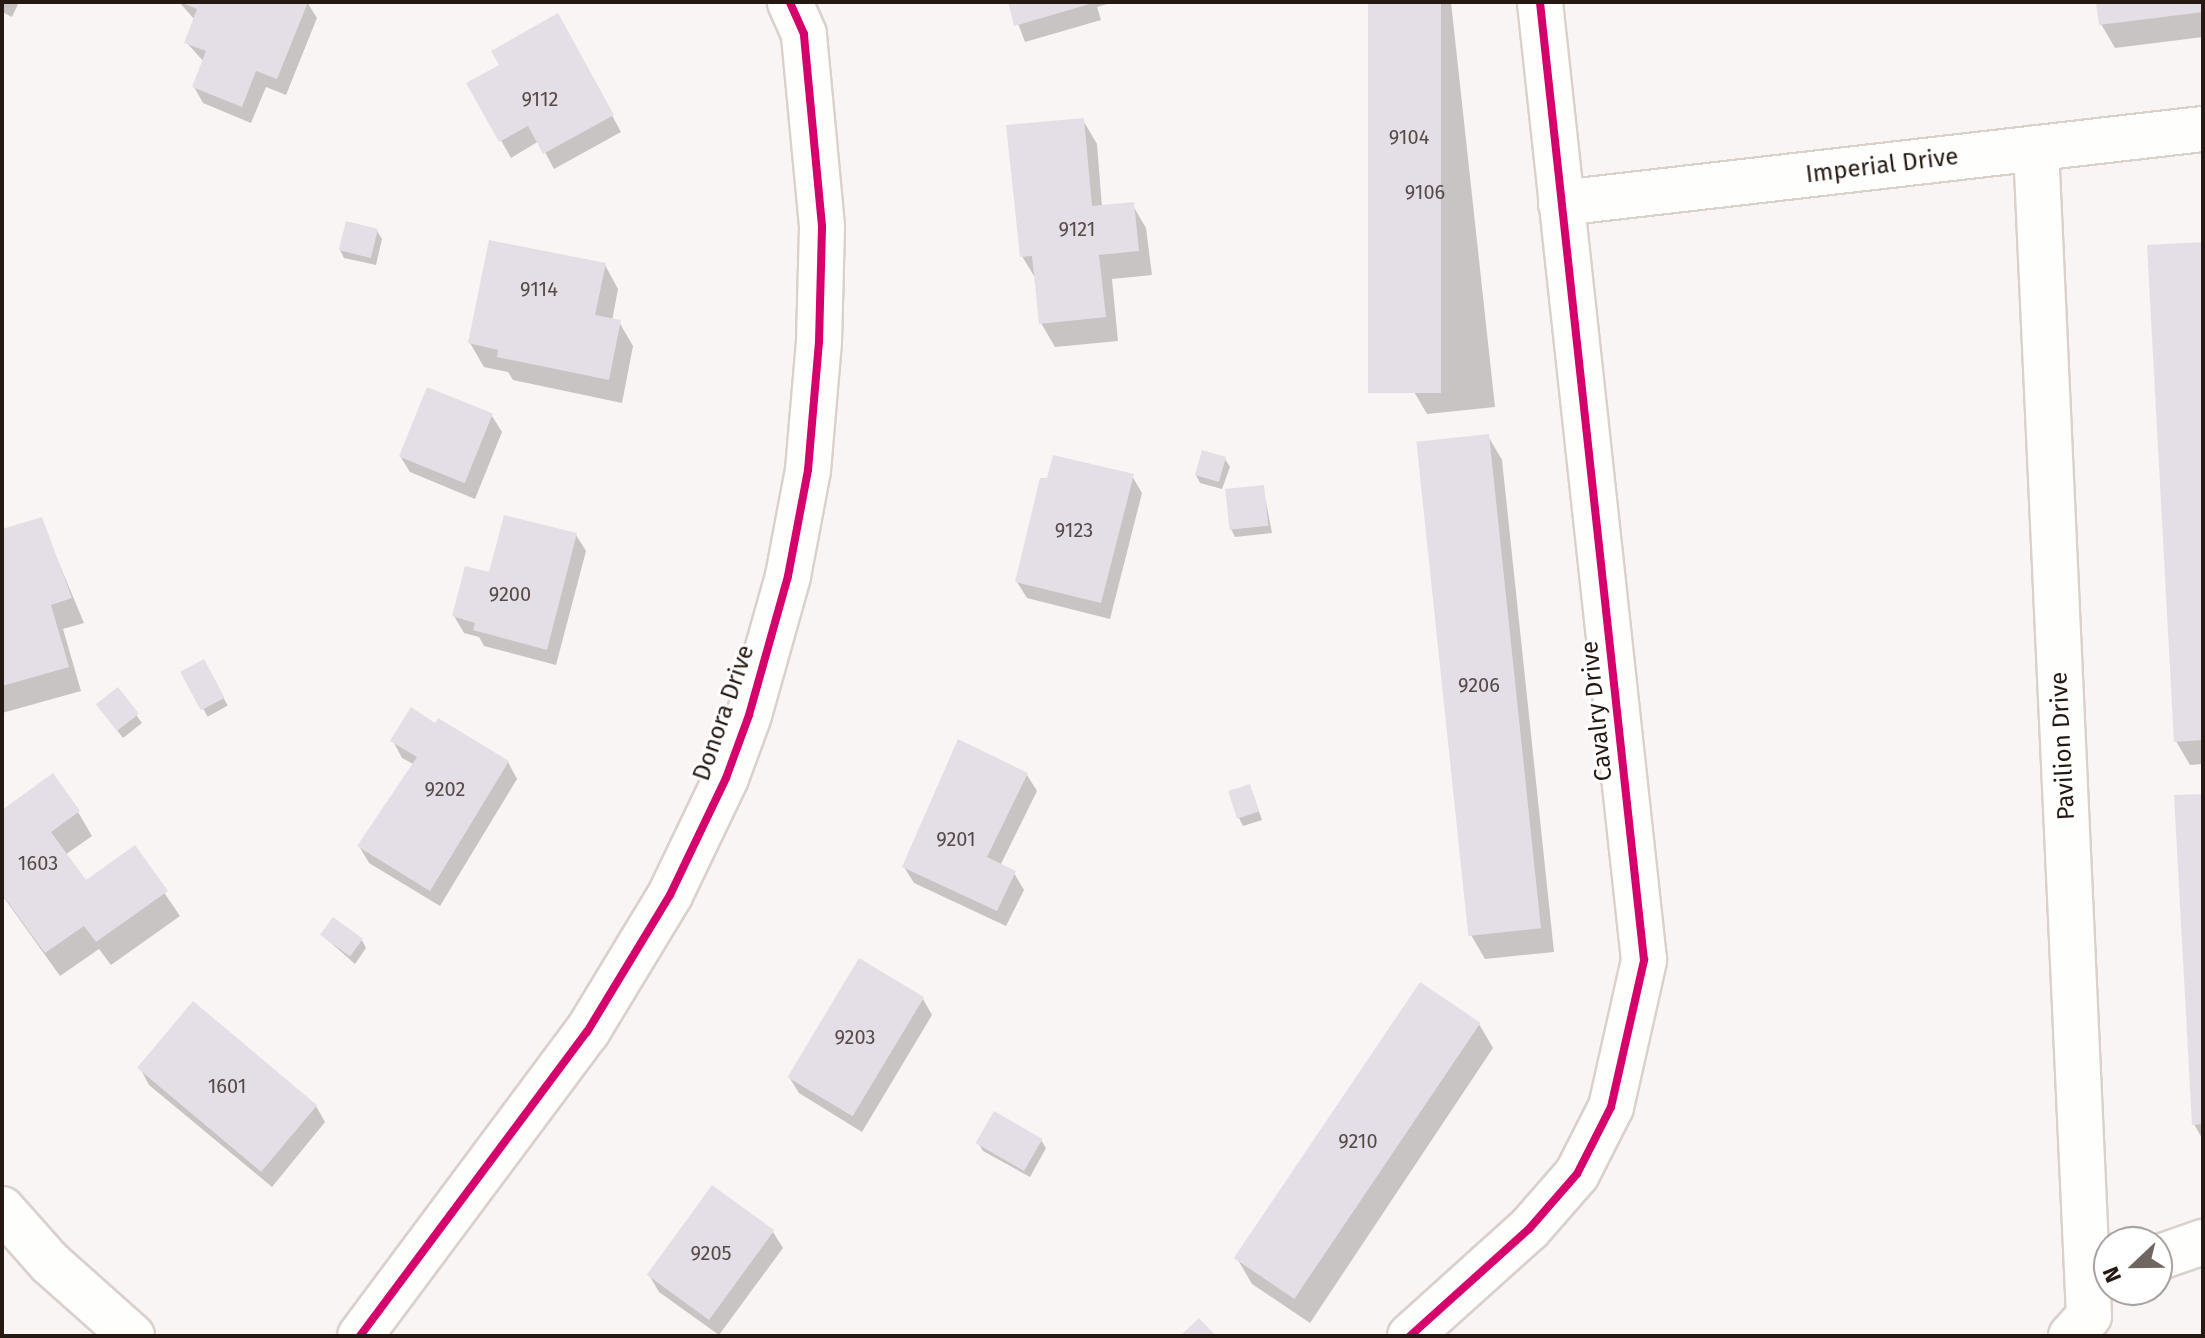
<!DOCTYPE html>
<style>
body{margin:0}
#map{position:relative;width:2205px;height:1338px;overflow:hidden;background:#f9f5f4;font-family:"Fira Sans",sans-serif}
div>[style]{position:absolute}
.shadow>*{inset:0;background:#0003;transform-origin:0 0}
.building>*{inset:0;background:#e4dfe6;transform-origin:0 0}
.roads{filter:drop-shadow(2px 0 #dad0cc) drop-shadow(-2px 0 #dad0cc) drop-shadow(0 2px #dad0cc) drop-shadow(0 -2px #dad0cc)}
.minor>*{height:44px;margin:-22px;padding:0 22px;transform-origin:22px;border-radius:22px;background:#fefefd}
.cycleway>*{height:8px;margin:-4px;padding:0 4px;transform-origin:4px;border-radius:4px;background:#d6006c}
span{translate:-50% -50%;white-space:nowrap;text-align:center;line-height:1.15;-webkit-text-stroke:6px #fff;paint-order:stroke}
.number-label{font-size:20px;color:#564a47}
.number-label span{-webkit-text-stroke-width:0}
.street-label{font-size:24px;color:#261912}
.frame{position:absolute;inset:0;border:4px solid #261912;pointer-events:none}
.north{position:absolute;left:2093px;top:1226px;width:80px;height:80px;box-sizing:border-box;background:#fff;border:2px solid #a8a3a0;border-radius:50%;rotate:248deg;font-size:22px;font-weight:700;line-height:32px;text-align:center;color:#261912}
.north::after{content:'';display:block;margin:auto;width:28px;height:36px;background:#706661;clip-path:polygon(50% 0,100% 100%,50% 72%,0 100%)}
</style>
<div id="map">
<div class="shadow">
<i style="clip-path:polygon(2px 2px,19px 2px,12px 17px,2px 12px)"></i>
<i style="clip-path:polygon(179px 2px,307px 2px,317px 18px,286px 95px,266px 87px,251px 123px,203px 103px,194px 87px,204px 62px,186px 42px,195px 20px)"></i>
<i style="clip-path:polygon(1010px 2px,1114px 2px,1097px 7px,1101px 20px,1025px 42px)"></i>
<i style="clip-path:polygon(1370px 2px,1451px 2px,1495px 407px,1427px 414px,1413px 390px)"></i>
<i style="clip-path:polygon(2098px 2px,2203px 2px,2203px 37px,2115px 48px,2101px 24px)"></i>
<i style="clip-path:polygon(567px 32px,621px 132px,554px 169px,539px 141px,511px 158px,469px 84px)"></i>
<i style="clip-path:polygon(1083px 120px,1097px 144px,1102px 207px,1132px 204px,1146px 228px,1152px 275px,1112px 279px,1118px 341px,1055px 347px,1041px 323px,1037px 281px,1022px 256px)"></i>
<i style="clip-path:polygon(377px 231px,382px 239px,376px 265px,344px 258px,340px 250px)"></i>
<i style="clip-path:polygon(2203px 244px,2203px 764px,2190px 765px,2176px 741px)"></i>
<i style="clip-path:polygon(605px 265px,618px 289px,612px 321px,619px 322px,633px 346px,622px 403px,513px 380px,508px 372px,484px 367px,470px 343px)"></i>
<i style="clip-path:polygon(492px 416px,502px 432px,475px 499px,410px 472px,400px 456px)"></i>
<i style="clip-path:polygon(1488px 436px,1502px 460px,1554px 952px,1485px 959px,1471px 935px)"></i>
<i style="clip-path:polygon(1225px 459px,1230px 467px,1222px 489px,1200px 483px,1196px 475px)"></i>
<i style="clip-path:polygon(1132px 476px,1142px 493px,1110px 619px,1027px 598px,1017px 582px)"></i>
<i style="clip-path:polygon(1263px 487px,1272px 533px,1235px 537px,1231px 529px)"></i>
<i style="clip-path:polygon(41px 520px,84px 623px,63px 629px,81px 691px,2px 713px,2px 531px)"></i>
<i style="clip-path:polygon(576px 535px,586px 551px,556px 665px,484px 646px,479px 637px,464px 633px,454px 616px,491px 574px)"></i>
<i style="left:203px;top:661px;width:51px;height:23px;rotate:61deg"></i>
<i style="clip-path:polygon(118px 690px,142px 723px,123px 738px,103px 712px)"></i>
<i style="clip-path:polygon(436px 726px,508px 762px,517px 779px,440px 906px,369px 863px,359px 846px,415px 765px,402px 758px,393px 741px)"></i>
<i style="clip-path:polygon(1027px 775px,1037px 791px,1000px 866px,1014px 873px,1024px 890px,1006px 926px,914px 883px,904px 867px)"></i>
<i style="clip-path:polygon(1253px 794px,1262px 820px,1243px 826px,1239px 818px)"></i>
<i style="clip-path:polygon(2203px 796px,2203px 1140px,2194px 1124px)"></i>
<i style="clip-path:polygon(78px 812px,92px 836px,65px 855px,86px 883px,134px 848px,180px 916px,111px 965px,99px 949px,60px 976px,2px 895px,2px 813px)"></i>
<i style="clip-path:polygon(322px 935px,362px 940px,366px 948px,355px 964px)"></i>
<i style="clip-path:polygon(923px 999px,932px 1015px,862px 1132px,799px 1093px,789px 1077px)"></i>
<i style="clip-path:polygon(1479px 1024px,1493px 1048px,1310px 1323px,1252px 1284px,1238px 1260px)"></i>
<i style="clip-path:polygon(140px 1068px,316px 1106px,325px 1122px,272px 1187px,149px 1085px)"></i>
<i style="clip-path:polygon(1041px 1140px,1046px 1148px,1030px 1177px,983px 1151px,978px 1143px)"></i>
<i style="clip-path:polygon(773px 1232px,783px 1248px,719px 1335px,659px 1292px,649px 1275px)"></i>
</div>
<div class="building">
<i style="clip-path:polygon(180px 2px,308px 2px,277px 79px,256px 71px,242px 107px,192px 87px,206px 51px,184px 43px,197px 9px)"></i>
<i style="clip-path:polygon(1008px 2px,1093px 2px,1093px 3px,1014px 26px)"></i>
<i style="left:1368px;top:2px;width:73px;height:391px"></i>
<i style="clip-path:polygon(2096px 2px,2203px 2px,2203px 12px,2099px 25px)"></i>
<i style="clip-path:polygon(558px 13px,614px 115px,543px 154px,528px 126px,499px 142px,466px 83px,499px 65px,491px 51px)"></i>
<i style="clip-path:polygon(1084px 118px,1092px 206px,1134px 202px,1139px 251px,1099px 255px,1106px 317px,1039px 324px,1032px 256px,1020px 257px,1006px 125px)"></i>
<i style="left:346px;top:221px;width:33px;height:30px;rotate:14deg"></i>
<i style="clip-path:polygon(489px 240px,606px 263px,595px 315px,621px 320px,609px 380px,497px 357px,498px 350px,468px 343px)"></i>
<i style="clip-path:polygon(2203px 242px,2203px 740px,2174px 742px,2147px 245px)"></i>
<i style="left:427px;top:387px;width:71px;height:75px;rotate:22deg"></i>
<i style="left:1489px;top:434px;width:497px;height:73px;rotate:84deg"></i>
<i style="left:1202px;top:450px;width:25px;height:26px;rotate:16deg"></i>
<i style="clip-path:polygon(1053px 455px,1134px 474px,1101px 603px,1015px 582px,1040px 478px,1047px 478px)"></i>
<i style="left:1264px;top:485px;width:41px;height:39px;rotate:84deg"></i>
<i style="clip-path:polygon(504px 515px,577px 533px,547px 650px,473px 630px,475px 623px,452px 616px,465px 566px,489px 572px)"></i>
<i style="clip-path:polygon(42px 517px,72px 598px,51px 605px,69px 667px,2px 686px,2px 529px)"></i>
<i style="left:204px;top:659px;width:44px;height:27px;rotate:62deg"></i>
<i style="left:118px;top:687px;width:34px;height:28px;rotate:52deg"></i>
<i style="clip-path:polygon(411px 707px,435px 723px,438px 718px,509px 761px,430px 891px,357px 846px,417px 757px,390px 741px)"></i>
<i style="clip-path:polygon(958px 739px,1028px 773px,987px 857px,1016px 871px,997px 911px,902px 867px)"></i>
<i style="clip-path:polygon(53px 773px,80px 811px,51px 832px,86px 880px,135px 845px,168px 891px,96px 942px,84px 926px,45px 953px,2px 894px,2px 810px)"></i>
<i style="left:1250px;top:784px;width:29px;height:23px;rotate:72deg"></i>
<i style="clip-path:polygon(2203px 794px,2203px 1124px,2192px 1125px,2174px 795px)"></i>
<i style="left:333px;top:917px;width:37px;height:22px;rotate:36deg"></i>
<i style="left:859px;top:958px;width:76px;height:139px;rotate:31deg"></i>
<i style="left:1420px;top:982px;width:73px;height:333px;rotate:34deg"></i>
<i style="left:193px;top:1001px;width:162px;height:87px;rotate:40deg"></i>
<i style="left:994px;top:1111px;width:56px;height:37px;rotate:30deg"></i>
<i style="left:712px;top:1185px;width:77px;height:111px;rotate:36deg"></i>
<i style="clip-path:polygon(1199px 1318px,1216px 1336px,1180px 1336px)"></i>
</div>
<div class="roads">
<div class="minor">
<i style="left:2036px;top:148px;width:1169px;rotate:87.4deg"></i>
<i style="left:2089px;top:1316px;width:27px;rotate:132deg"></i>
<i style="left:1561px;top:203px;width:646px;rotate:-6.58deg"></i>
<i style="left:2px;top:1209px;width:72px;rotate:48.4deg"></i>
<i style="left:50px;top:1263px;width:110px;rotate:41.7deg"></i>
<i style="left:2157px;top:1258px;width:49px;rotate:-19.2deg"></i>
<i style="left:360px;top:1336px;width:379px;rotate:-53.3deg"></i>
<i style="left:587px;top:1032px;width:160px;rotate:-58.8deg"></i>
<i style="left:670px;top:895px;width:130px;rotate:-64.4deg"></i>
<i style="left:726px;top:778px;width:67px;rotate:-69.9deg"></i>
<i style="left:749px;top:715px;width:144px;rotate:-74.3deg"></i>
<i style="left:788px;top:576px;width:108px;rotate:-79.3deg"></i>
<i style="left:808px;top:470px;width:128px;rotate:-85.1deg"></i>
<i style="left:819px;top:342px;width:116px;rotate:-88.5deg"></i>
<i style="left:822px;top:226px;width:193px;rotate:-95.4deg"></i>
<i style="left:804px;top:34px;width:35px;rotate:-114deg"></i>
<i style="left:1410px;top:1336px;width:160px;rotate:-42deg"></i>
<i style="left:1529px;top:1229px;width:73px;rotate:-48.9deg"></i>
<i style="left:1577px;top:1174px;width:75px;rotate:-63.1deg"></i>
<i style="left:1611px;top:1107px;width:151px;rotate:-77.3deg"></i>
<i style="left:1644px;top:960px;width:964px;rotate:-96.2deg"></i>
</div>
</div>
<div class="cycleway">
<i style="left:360px;top:1336px;width:379px;rotate:-53.3deg"></i>
<i style="left:587px;top:1032px;width:160px;rotate:-58.8deg"></i>
<i style="left:670px;top:895px;width:130px;rotate:-64.4deg"></i>
<i style="left:726px;top:778px;width:67px;rotate:-69.9deg"></i>
<i style="left:749px;top:715px;width:144px;rotate:-74.3deg"></i>
<i style="left:788px;top:576px;width:108px;rotate:-79.3deg"></i>
<i style="left:808px;top:470px;width:128px;rotate:-85.1deg"></i>
<i style="left:819px;top:342px;width:116px;rotate:-88.5deg"></i>
<i style="left:822px;top:226px;width:193px;rotate:-95.4deg"></i>
<i style="left:804px;top:34px;width:35px;rotate:-114deg"></i>
<i style="left:1410px;top:1336px;width:160px;rotate:-42deg"></i>
<i style="left:1529px;top:1229px;width:73px;rotate:-48.9deg"></i>
<i style="left:1577px;top:1174px;width:75px;rotate:-63.1deg"></i>
<i style="left:1611px;top:1107px;width:151px;rotate:-77.3deg"></i>
<i style="left:1644px;top:960px;width:964px;rotate:-96.2deg"></i>
</div>
<div class="number-label">
<span style="left:540px;top:99px">9112</span>
<span style="left:1409px;top:137px">9104</span>
<span style="left:1425px;top:192px">9106</span>
<span style="left:1077px;top:229px">9121</span>
<span style="left:539px;top:289px">9114</span>
<span style="left:1074px;top:530px">9123</span>
<span style="left:510px;top:594px">9200</span>
<span style="left:1479px;top:685px">9206</span>
<span style="left:445px;top:789px">9202</span>
<span style="left:956px;top:839px">9201</span>
<span style="left:38px;top:863px">1603</span>
<span style="left:855px;top:1037px">9203</span>
<span style="left:227px;top:1086px">1601</span>
<span style="left:1358px;top:1141px">9210</span>
<span style="left:711px;top:1253px">9205</span>
</div>
<div class="street-label">
<span style="left:1882px;top:166px;rotate:-7deg">Imperial Drive</span>
<span style="left:1597px;top:711px;rotate:-96deg">Cavalry Drive</span>
<span style="left:724px;top:713px;rotate:-71deg">Donora Drive</span>
<span style="left:2063px;top:746px;rotate:-93deg">Pavilion Drive</span>
</div>
<div class="frame"></div>
<div class="north">N</div>
</div>
